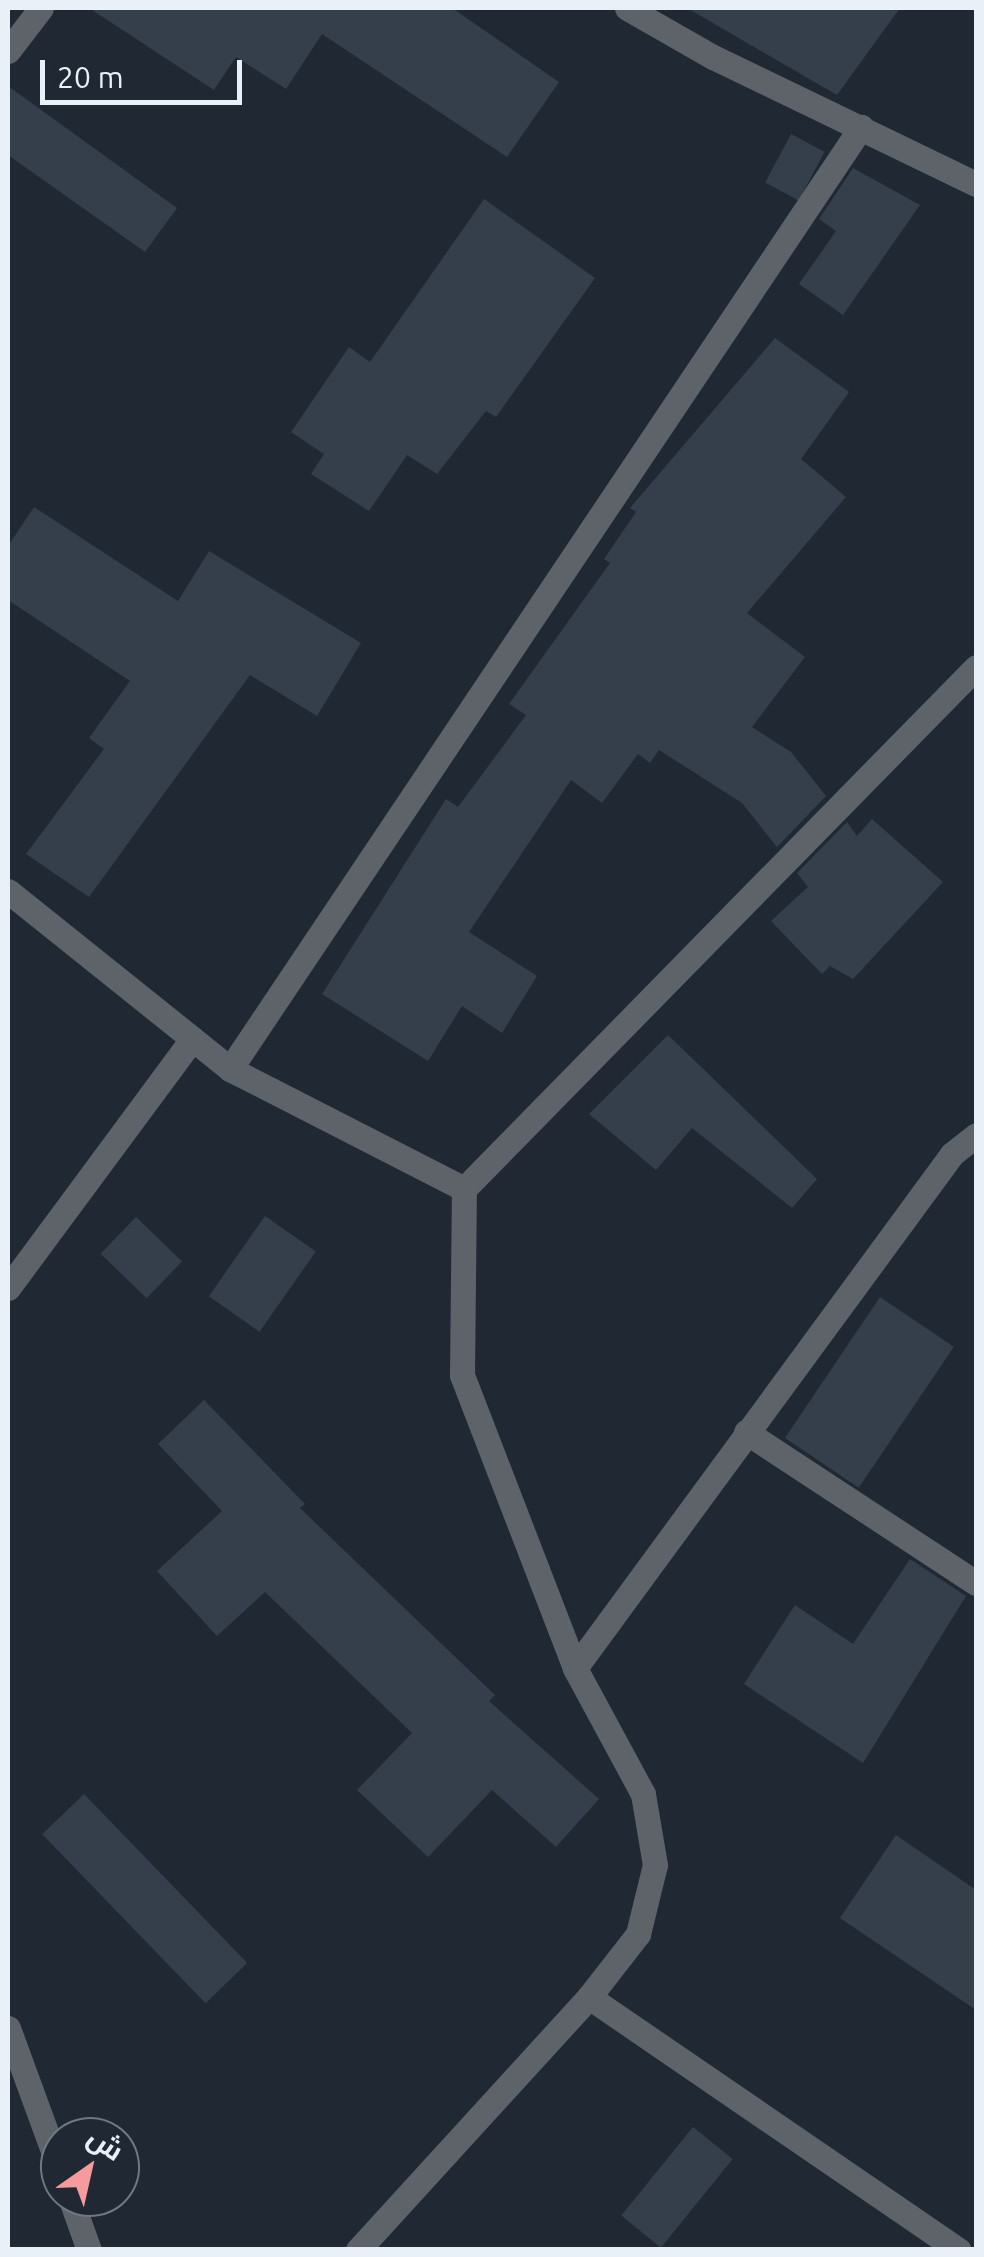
<!DOCTYPE html>
<meta charset="utf-8">
<style>
body{margin:0}
#map{position:relative;width:984px;height:2257px;overflow:hidden;background:#1f2833;font-family:Ubuntu,Cairo,sans-serif}
div>[style]{position:absolute}
.building>*{inset:0;background:#353f4b;transform-origin:0 0}
.minor>*{height:25px;margin:-12.5px;padding:0 12.5px;transform-origin:12.5px;border-radius:12.5px;background:#5e6369}
span{translate:-50% -50%;white-space:nowrap;text-align:center;line-height:1.15;-webkit-text-stroke:8px #1f2833;paint-order:stroke}
.frame{position:absolute;inset:0;border:10px solid #eaf0f8;pointer-events:none}
.north{position:absolute;left:40px;top:2117px;width:100px;height:100px;box-sizing:border-box;background:#1f2833;border:2px solid #707882;border-radius:50%;rotate:34deg;font-size:28px;font-weight:700;line-height:40px;text-align:center;color:#eaf0f8}
.north::after{content:'';display:block;margin:auto;width:35px;height:45px;background:#f59b9d;clip-path:polygon(50% 0,100% 100%,50% 72%,0 100%)}
.scale{position:absolute;left:40px;top:60px;width:202px;height:45px;box-sizing:border-box;border:5px solid #eaf0f8;border-top:0;padding-left:12px;font-size:30px;line-height:35px;white-space:nowrap;color:#eaf0f8;-webkit-text-stroke:8px #1f2833;paint-order:stroke}
</style>
<div id="map">
<div class="building">
<i style="clip-path:polygon(89px 8px,452px 8px,559px 82px,507px 157px,322px 34px,286px 89px,236px 57px,214px 90px)"></i>
<i style="clip-path:polygon(687px 8px,900px 8px,837px 95px)"></i>
<i style="clip-path:polygon(8px 86px,177px 208px,145px 252px,8px 155px)"></i>
<i style="left:791px;top:134px;width:38px;height:55px;rotate:28deg"></i>
<i style="clip-path:polygon(853px 168px,920px 205px,843px 315px,799px 284px,836px 231px,819px 219px)"></i>
<i style="clip-path:polygon(484px 199px,595px 278px,496px 417px,486px 411px,437px 474px,407px 455px,369px 511px,311px 474px,324px 454px,291px 432px,349px 347px,370px 362px)"></i>
<i style="clip-path:polygon(775px 338px,849px 392px,801px 459px,846px 497px,747px 613px,805px 657px,752px 727px,791px 752px,826px 796px,777px 847px,742px 803px,659px 750px,650px 763px,638px 754px,602px 803px,571px 780px,469px 932px,537px 976px,502px 1033px,462px 1006px,428px 1061px,322px 994px,446px 799px,458px 807px,526px 715px,509px 704px,610px 563px,604px 559px,636px 512px,630px 508px)"></i>
<i style="clip-path:polygon(34px 507px,178px 601px,209px 551px,361px 643px,317px 716px,250px 675px,89px 897px,26px 854px,104px 749px,89px 738px,130px 681px,8px 600px,8px 546px)"></i>
<i style="clip-path:polygon(872px 819px,943px 882px,853px 979px,830px 966px,822px 974px,771px 921px,808px 887px,797px 873px,847px 822px,857px 836px)"></i>
<i style="clip-path:polygon(668px 1035px,817px 1179px,792px 1208px,692px 1128px,656px 1170px,589px 1114px)"></i>
<i style="left:265px;top:1216px;width:62px;height:98px;rotate:35deg"></i>
<i style="left:136px;top:1217px;width:64px;height:51px;rotate:44deg"></i>
<i style="left:880px;top:1297px;width:89px;height:170px;rotate:34deg"></i>
<i style="clip-path:polygon(204px 1400px,305px 1504px,300px 1508px,495px 1695px,489px 1701px,599px 1799px,556px 1847px,492px 1790px,428px 1857px,357px 1790px,412px 1733px,265px 1592px,217px 1636px,157px 1571px,222px 1511px,158px 1444px)"></i>
<i style="clip-path:polygon(910px 1559px,966px 1596px,863px 1763px,744px 1684px,795px 1605px,853px 1644px)"></i>
<i style="left:84px;top:1794px;width:235px;height:58px;rotate:46deg"></i>
<i style="clip-path:polygon(896px 1835px,976px 1890px,976px 2010px,840px 1918px)"></i>
<i style="left:693px;top:2127px;width:51px;height:114px;rotate:39deg"></i>
</div>
<div class="minor">
<i style="left:627px;top:8px;width:99px;rotate:29.7deg"></i>
<i style="left:713px;top:57px;width:292px;rotate:25.8deg"></i>
<i style="left:8px;top:51px;width:54px;rotate:-52.5deg"></i>
<i style="left:8px;top:891px;width:285px;rotate:38.7deg"></i>
<i style="left:230px;top:1069px;width:263px;rotate:27.1deg"></i>
<i style="left:464px;top:1189px;width:731px;rotate:-45.55deg"></i>
<i style="left:230px;top:1069px;width:1134px;rotate:-56.18deg"></i>
<i style="left:8px;top:1288px;width:310px;rotate:-53.5deg"></i>
<i style="left:746px;top:1432px;width:275px;rotate:33.3deg"></i>
<i style="left:575px;top:1668px;width:637px;rotate:-53.74deg"></i>
<i style="left:952px;top:1154px;width:31px;rotate:-38deg"></i>
<i style="left:589px;top:1997px;width:448px;rotate:34.4deg"></i>
<i style="left:8px;top:2028px;width:151px;rotate:69.9deg"></i>
<i style="left:70px;top:2197px;width:56px;rotate:70.3deg"></i>
<i style="left:358px;top:2250px;width:343px;rotate:-47.6deg"></i>
<i style="left:589px;top:1997px;width:80px;rotate:-52.1deg"></i>
<i style="left:638px;top:1934px;width:71px;rotate:-76.2deg"></i>
<i style="left:655px;top:1865px;width:72px;rotate:-99.6deg"></i>
<i style="left:643px;top:1794px;width:143px;rotate:-118.4deg"></i>
<i style="left:575px;top:1668px;width:314px;rotate:-111.1deg"></i>
<i style="left:462px;top:1375px;width:186px;rotate:-89.4deg"></i>
</div>
<div class="frame"></div>
<div class="north">ش</div>
<div class="scale">20 m</div>
</div>
